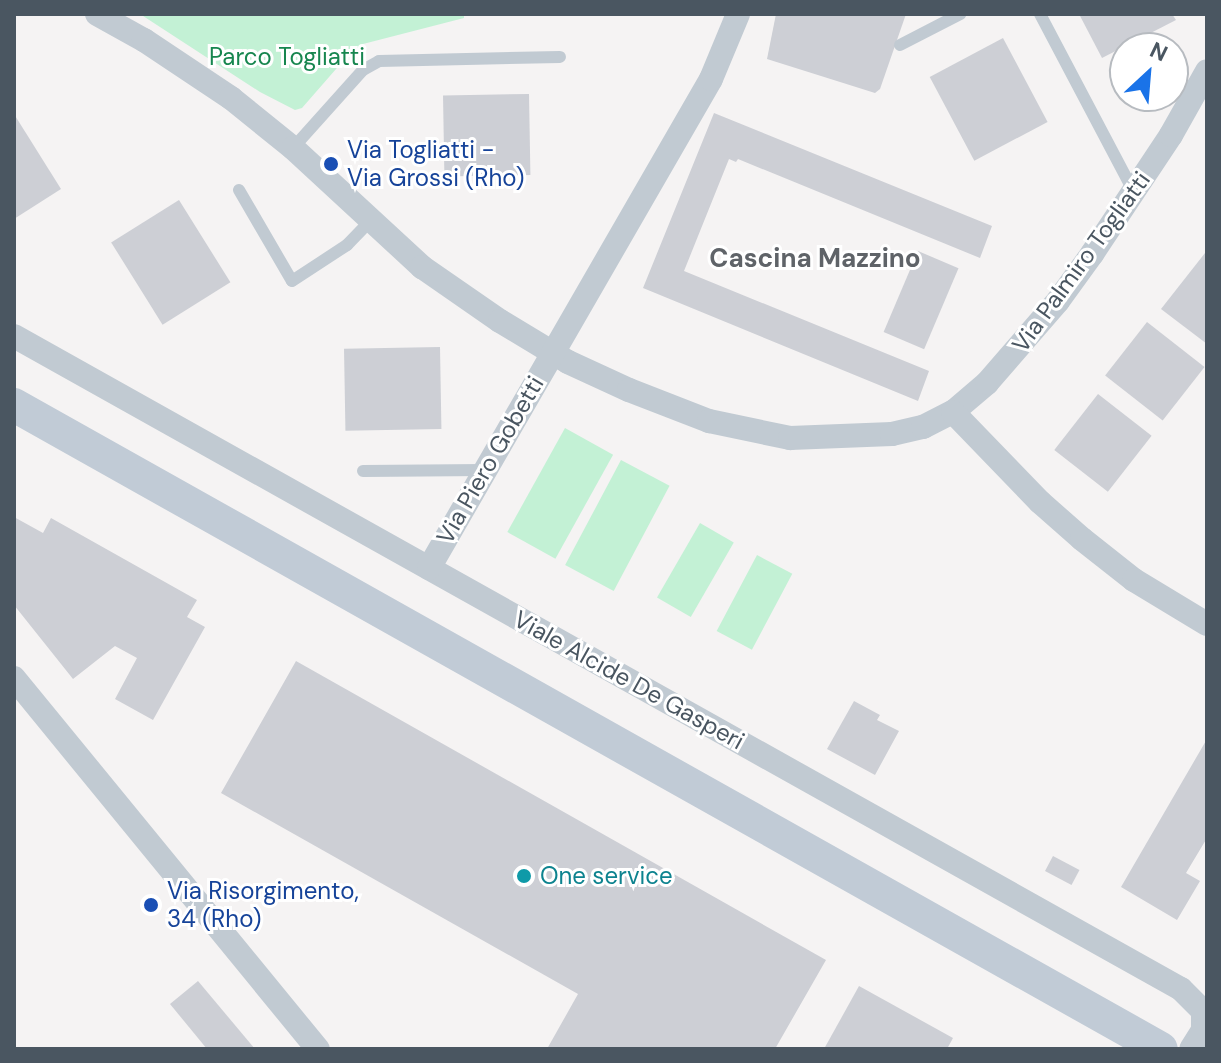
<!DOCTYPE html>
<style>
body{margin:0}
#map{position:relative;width:1221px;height:1063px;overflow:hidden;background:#f5f3f3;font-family:"DM Sans",sans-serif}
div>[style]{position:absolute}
.green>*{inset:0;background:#c3f1d5;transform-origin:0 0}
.building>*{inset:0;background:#cdcfd5;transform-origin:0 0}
.lane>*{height:12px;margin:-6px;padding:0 6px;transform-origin:6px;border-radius:6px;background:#c1cad2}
.street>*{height:24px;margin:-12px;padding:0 12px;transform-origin:12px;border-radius:12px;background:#c1cad2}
.secondary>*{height:34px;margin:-17px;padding:0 17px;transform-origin:17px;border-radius:17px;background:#c1cbd6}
.dots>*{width:22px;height:22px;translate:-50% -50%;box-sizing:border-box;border:4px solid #fff;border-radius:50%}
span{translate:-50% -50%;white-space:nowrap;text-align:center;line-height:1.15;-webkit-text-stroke:6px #fff;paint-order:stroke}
.park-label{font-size:24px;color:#17864f}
.transit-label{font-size:24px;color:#164399}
.left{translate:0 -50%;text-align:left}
.street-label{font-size:24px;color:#4a5661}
.culture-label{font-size:24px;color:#0d838f}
.neighbourhood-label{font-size:26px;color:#5f6368;font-weight:700}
.frame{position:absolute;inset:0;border:16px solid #4a5661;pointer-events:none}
.north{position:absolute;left:1109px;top:32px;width:80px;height:80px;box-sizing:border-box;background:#fff;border:2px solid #b7bbc0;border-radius:50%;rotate:26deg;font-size:22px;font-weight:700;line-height:32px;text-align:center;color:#4a5661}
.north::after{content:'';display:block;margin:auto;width:28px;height:36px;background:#1a73e8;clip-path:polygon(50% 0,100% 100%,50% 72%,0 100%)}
</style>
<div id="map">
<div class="green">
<i style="clip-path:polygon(140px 14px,464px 14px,464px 18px,363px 44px,350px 53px,302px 108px,295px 110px,260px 92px)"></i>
<i style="left:565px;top:428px;width:55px;height:119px;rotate:29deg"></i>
<i style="left:621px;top:460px;width:55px;height:119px;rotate:28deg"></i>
<i style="left:700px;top:523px;width:39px;height:86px;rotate:30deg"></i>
<i style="left:757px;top:555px;width:40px;height:86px;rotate:28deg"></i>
</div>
<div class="building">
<i style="clip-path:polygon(776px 14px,906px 14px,880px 89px,875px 93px,767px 59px)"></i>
<i style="clip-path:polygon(1079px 14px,1172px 14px,1176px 20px,1102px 58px)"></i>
<i style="left:1003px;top:38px;width:95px;height:83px;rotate:62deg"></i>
<i style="left:529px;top:94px;width:81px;height:86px;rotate:89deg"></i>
<i style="clip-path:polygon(714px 113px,992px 226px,980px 258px,738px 159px,736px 162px,729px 159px,684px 271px,929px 371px,918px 401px,643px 288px)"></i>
<i style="clip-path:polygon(14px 114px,61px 189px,14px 219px)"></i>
<i style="left:179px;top:200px;width:97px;height:80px;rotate:58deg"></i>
<i style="left:918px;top:251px;width:44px;height:88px;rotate:23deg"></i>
<i style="clip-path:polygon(1205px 253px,1207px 255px,1207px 344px,1161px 309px)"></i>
<i style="left:1147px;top:322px;width:73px;height:68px;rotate:38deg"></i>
<i style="left:440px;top:347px;width:82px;height:96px;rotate:89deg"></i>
<i style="left:1098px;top:394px;width:68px;height:71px;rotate:38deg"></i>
<i style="clip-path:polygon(14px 517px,43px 533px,51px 518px,197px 600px,187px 617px,205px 627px,153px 720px,115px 699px,137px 658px,115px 646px,73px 679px,14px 605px)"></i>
<i style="clip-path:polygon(296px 661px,826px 960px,775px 1049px,547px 1049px,578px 994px,221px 793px)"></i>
<i style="clip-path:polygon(854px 701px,880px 715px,877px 720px,899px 731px,875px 775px,827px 749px)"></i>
<i style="clip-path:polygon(1207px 739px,1207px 838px,1186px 873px,1200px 881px,1177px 920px,1121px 887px)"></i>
<i style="left:1053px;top:856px;width:30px;height:17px;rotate:28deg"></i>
<i style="clip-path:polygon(198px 981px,255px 1049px,207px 1049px,170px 1004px)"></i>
<i style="clip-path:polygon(859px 986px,953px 1038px,947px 1049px,824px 1049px)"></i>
</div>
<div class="lane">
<i style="left:1040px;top:14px;width:201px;rotate:62.2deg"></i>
<i style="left:900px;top:45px;width:68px;rotate:-27.3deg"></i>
<i style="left:293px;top:148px;width:105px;rotate:-48.1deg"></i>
<i style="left:363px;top:70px;width:18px;rotate:-29deg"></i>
<i style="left:379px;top:61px;width:181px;rotate:-1.3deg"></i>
<i style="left:239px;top:190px;width:105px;rotate:59.8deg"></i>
<i style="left:292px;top:281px;width:66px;rotate:-33.2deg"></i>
<i style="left:347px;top:245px;width:33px;rotate:-46deg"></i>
<i style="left:363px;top:471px;width:121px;rotate:-0.5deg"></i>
</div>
<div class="street">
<i style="left:97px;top:14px;width:54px;rotate:29deg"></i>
<i style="left:144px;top:40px;width:105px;rotate:33.7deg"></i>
<i style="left:231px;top:98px;width:80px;rotate:38.9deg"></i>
<i style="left:293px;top:148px;width:176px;rotate:42.7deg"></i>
<i style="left:422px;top:267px;width:95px;rotate:34.7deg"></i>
<i style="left:500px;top:321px;width:79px;rotate:31.1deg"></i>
<i style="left:568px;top:362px;width:67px;rotate:24.7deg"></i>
<i style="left:629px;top:390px;width:86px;rotate:21.2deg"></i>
<i style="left:709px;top:421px;width:83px;rotate:11.9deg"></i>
<i style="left:790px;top:438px;width:102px;rotate:-2.2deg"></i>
<i style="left:892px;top:434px;width:32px;rotate:-13deg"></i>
<i style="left:923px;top:427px;width:34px;rotate:-27deg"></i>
<i style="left:953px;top:412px;width:45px;rotate:-40.5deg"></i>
<i style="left:987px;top:383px;width:108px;rotate:-49.1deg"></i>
<i style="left:1058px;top:301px;width:58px;rotate:-54.1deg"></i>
<i style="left:1092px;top:254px;width:143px;rotate:-56.4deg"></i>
<i style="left:1171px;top:135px;width:73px;rotate:-60.6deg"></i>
<i style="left:14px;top:336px;width:1337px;rotate:29.23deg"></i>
<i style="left:1181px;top:989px;width:31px;rotate:45deg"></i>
<i style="left:1203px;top:1011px;width:19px;rotate:90deg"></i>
<i style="left:1203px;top:1030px;width:22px;rotate:122deg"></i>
<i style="left:953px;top:412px;width:125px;rotate:46deg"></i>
<i style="left:1040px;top:502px;width:56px;rotate:41.4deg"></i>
<i style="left:1082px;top:539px;width:66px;rotate:38.3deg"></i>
<i style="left:1134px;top:580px;width:85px;rotate:31.1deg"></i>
<i style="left:429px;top:568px;width:564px;rotate:-60.03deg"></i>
<i style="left:711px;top:79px;width:70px;rotate:-67.4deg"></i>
<i style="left:14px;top:678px;width:480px;rotate:50.7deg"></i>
</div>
<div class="secondary">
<i style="left:14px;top:405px;width:1315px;rotate:29.31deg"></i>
</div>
<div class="dots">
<i style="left:331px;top:164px;background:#1a4fb4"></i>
<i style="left:524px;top:876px;background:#0f9aa8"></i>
<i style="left:151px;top:905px;background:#1a4fb4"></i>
</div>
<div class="park-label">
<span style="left:287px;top:57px">Parco Togliatti</span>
</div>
<div class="transit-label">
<span class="left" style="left:347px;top:164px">Via Togliatti -<br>Via Grossi (Rho)</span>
<span class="left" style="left:167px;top:905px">Via Risorgimento,<br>34 (Rho)</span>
</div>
<div class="street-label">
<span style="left:1081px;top:262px;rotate:-54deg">Via Palmiro Togliatti</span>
<span style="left:490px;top:460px;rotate:-60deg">Via Piero Gobetti</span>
<span style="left:629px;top:680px;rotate:29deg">Viale Alcide De Gasperi</span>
</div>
<div class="culture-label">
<span class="left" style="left:540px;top:876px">One service</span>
</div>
<div class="neighbourhood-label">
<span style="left:815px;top:259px">Cascina Mazzino</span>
</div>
<div class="frame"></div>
<div class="north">N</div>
</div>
